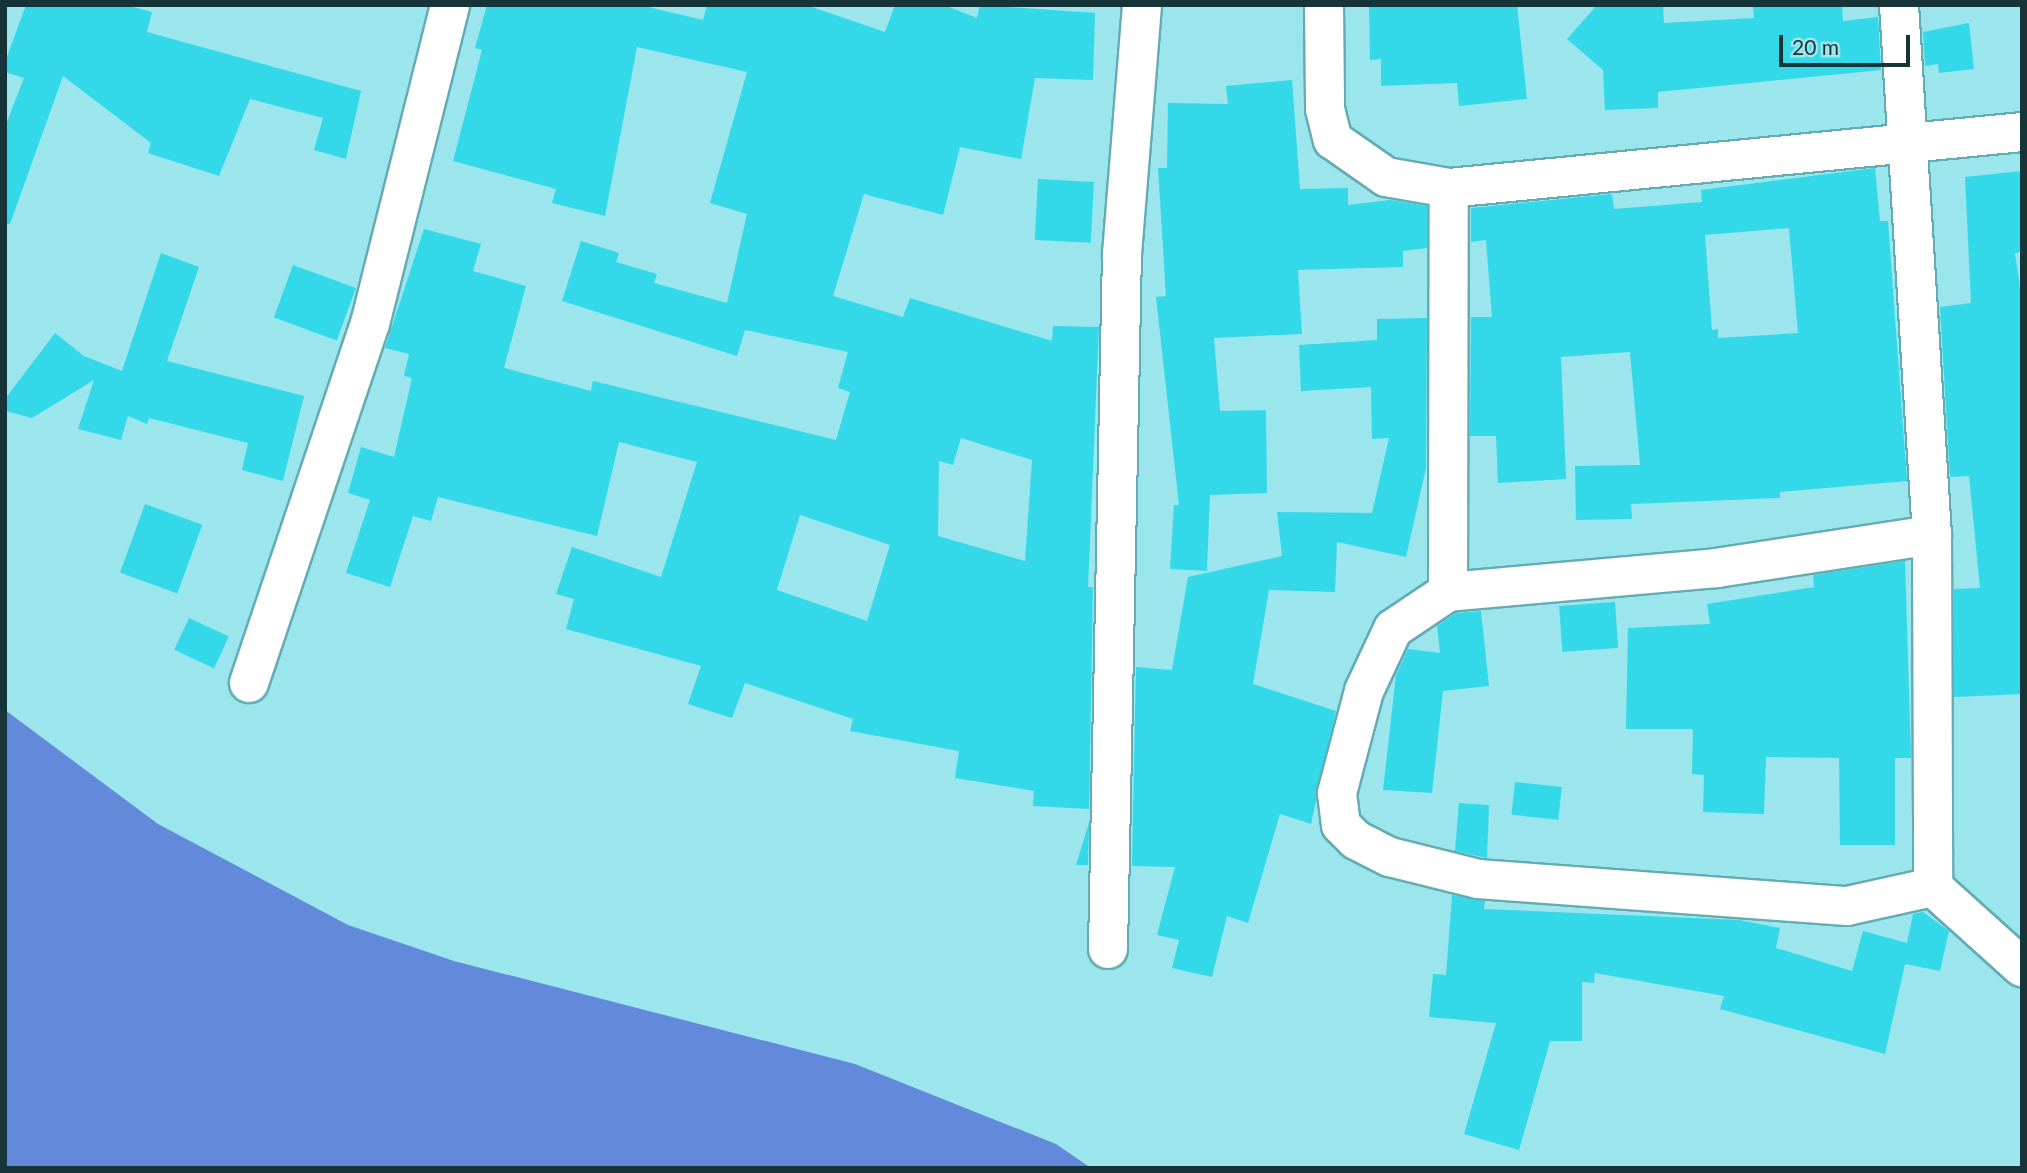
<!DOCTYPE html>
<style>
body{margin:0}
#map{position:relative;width:2027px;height:1173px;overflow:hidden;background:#9be5ec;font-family:Lato,sans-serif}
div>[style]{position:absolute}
.water>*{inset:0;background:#6389da}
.building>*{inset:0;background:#33d9e8;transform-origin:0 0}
.roads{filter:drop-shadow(2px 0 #64acb4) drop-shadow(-2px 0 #64acb4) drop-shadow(0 2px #64acb4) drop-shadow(0 -2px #64acb4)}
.street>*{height:38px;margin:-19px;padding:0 19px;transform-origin:19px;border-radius:19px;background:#fff}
span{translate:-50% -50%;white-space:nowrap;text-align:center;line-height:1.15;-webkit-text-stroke:7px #9be5ec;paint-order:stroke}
.frame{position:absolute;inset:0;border:7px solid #173539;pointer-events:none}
.scale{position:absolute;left:1779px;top:35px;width:131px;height:32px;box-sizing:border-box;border:4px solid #173539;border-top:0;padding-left:9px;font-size:21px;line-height:24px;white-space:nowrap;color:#173539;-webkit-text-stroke:5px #9be5ec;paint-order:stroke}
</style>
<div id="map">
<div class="water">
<i style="clip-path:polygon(5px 710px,158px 824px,348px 925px,454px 961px,855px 1064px,1056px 1144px,1091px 1168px,5px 1168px)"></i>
</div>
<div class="building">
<i style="clip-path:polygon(26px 5px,125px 5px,152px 12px,147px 32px,361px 91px,346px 159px,314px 150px,323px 118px,250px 99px,219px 176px,148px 153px,151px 143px,63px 76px,10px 224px,5px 224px,5px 127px,24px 78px,5px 72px,5px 62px)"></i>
<i style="clip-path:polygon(evenodd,487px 5px,640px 5px,703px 20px,707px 5px,806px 5px,885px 32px,895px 5px,944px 5px,977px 18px,980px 5px,1095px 13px,1093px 80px,1035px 78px,1021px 159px,960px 147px,943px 215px,864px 194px,833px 296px,903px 317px,910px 298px,1052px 341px,1053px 326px,1099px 327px,1088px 587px,1093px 587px,1089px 809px,1033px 806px,1034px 791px,955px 778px,959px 751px,850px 731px,853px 719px,745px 683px,732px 718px,688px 704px,701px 666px,566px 629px,574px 599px,556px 594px,572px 547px,661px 577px,697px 462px,619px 442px,597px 536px,438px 497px,431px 521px,413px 516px,390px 587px,346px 573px,370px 500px,348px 493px,361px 447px,394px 457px,412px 378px,404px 376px,409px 354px,385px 348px,424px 229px,481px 244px,473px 271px,526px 286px,504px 368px,591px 391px,593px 381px,836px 440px,850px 392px,838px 388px,848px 352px,745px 330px,737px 356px,562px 301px,581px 241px,619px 253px,616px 262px,657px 274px,654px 283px,727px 303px,747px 214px,710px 203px,747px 72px,637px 47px,605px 216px,552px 203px,556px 189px,453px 161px,482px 50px,475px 48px,487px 5px,961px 438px,1032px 460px,1025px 561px,938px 536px,939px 461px,953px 465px,961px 438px,487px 5px,800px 515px,890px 545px,867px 621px,777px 590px,800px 515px)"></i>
<i style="clip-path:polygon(1369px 5px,1517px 5px,1527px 99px,1459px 106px,1457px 83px,1381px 86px,1381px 59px,1370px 60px)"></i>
<i style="clip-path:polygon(1597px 5px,1663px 5px,1664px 23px,1754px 18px,1753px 5px,1842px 5px,1843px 21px,1878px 17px,1881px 70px,1658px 92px,1658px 108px,1605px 110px,1603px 70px,1567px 39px)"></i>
<i style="clip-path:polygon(1969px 23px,1974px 69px,1939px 73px,1938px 64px,1925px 66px,1923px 32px)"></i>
<i style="clip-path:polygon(1292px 80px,1300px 189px,1348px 188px,1348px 205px,1390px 200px,1427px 206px,1427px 248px,1403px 251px,1403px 267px,1298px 270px,1302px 334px,1214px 338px,1220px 411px,1266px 410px,1267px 493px,1210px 495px,1207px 571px,1170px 569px,1174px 505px,1179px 505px,1156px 297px,1166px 296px,1158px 168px,1167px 168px,1168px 103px,1228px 104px,1226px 86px)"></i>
<i style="clip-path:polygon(evenodd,1875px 168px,1880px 221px,1888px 221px,1907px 481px,1780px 492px,1780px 498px,1631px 504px,1632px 519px,1576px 520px,1575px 466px,1640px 465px,1630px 352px,1561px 357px,1566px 479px,1498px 483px,1496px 436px,1470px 436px,1471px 317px,1492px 317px,1486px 240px,1471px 242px,1471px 208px,1612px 194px,1614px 209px,1702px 202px,1701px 190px,1875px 168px,1789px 228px,1798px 333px,1718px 338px,1718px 329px,1712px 330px,1705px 235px,1789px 228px)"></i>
<i style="clip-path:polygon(2022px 171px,2022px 252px,2015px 253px,2022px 302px,2022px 694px,1954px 697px,1954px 589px,1980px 588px,1969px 476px,1950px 477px,1940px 307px,1971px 303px,1965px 177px)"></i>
<i style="left:1038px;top:179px;width:56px;height:61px;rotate:3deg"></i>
<i style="clip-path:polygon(161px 253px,199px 267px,167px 361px,304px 396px,283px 481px,242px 470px,248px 443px,149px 418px,147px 424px,128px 416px,121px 440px,78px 429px,94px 380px,32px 418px,5px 411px,5px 399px,55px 333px,84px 356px,122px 371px)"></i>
<i style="left:293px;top:265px;width:67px;height:56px;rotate:20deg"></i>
<i style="clip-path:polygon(1427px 318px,1426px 468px,1406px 557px,1337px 542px,1335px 592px,1269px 590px,1253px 684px,1336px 711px,1311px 824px,1280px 814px,1248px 923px,1227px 916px,1212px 977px,1172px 968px,1179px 940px,1157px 935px,1175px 867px,1132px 866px,1136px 667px,1172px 670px,1188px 577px,1282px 556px,1277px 512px,1372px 513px,1389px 438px,1372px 439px,1371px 387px,1301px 391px,1299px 345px,1377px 340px,1377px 319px)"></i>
<i style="left:145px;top:504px;width:61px;height:73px;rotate:20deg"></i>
<i style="clip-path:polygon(1905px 561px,1911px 758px,1895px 758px,1895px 845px,1840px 845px,1839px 758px,1766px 757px,1764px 814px,1703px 812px,1704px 775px,1692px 774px,1693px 729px,1626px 729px,1628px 628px,1710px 624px,1707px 604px,1814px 587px,1813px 575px)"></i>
<i style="left:1615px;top:602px;width:46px;height:56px;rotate:86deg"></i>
<i style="clip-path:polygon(1481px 611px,1489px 686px,1443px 691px,1432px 793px,1383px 790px,1396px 675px,1408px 649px,1440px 653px,1437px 626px,1456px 613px)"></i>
<i style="left:189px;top:618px;width:44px;height:35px;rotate:25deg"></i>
<i style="left:1515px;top:782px;width:47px;height:33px;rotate:6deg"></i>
<i style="clip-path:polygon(1459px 803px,1489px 805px,1487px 858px,1455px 851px)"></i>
<i style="clip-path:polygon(1089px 823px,1088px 865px,1076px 865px)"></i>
<i style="clip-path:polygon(1452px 895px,1485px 901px,1484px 909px,1739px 920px,1780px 928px,1776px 948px,1852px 971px,1863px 931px,1907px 943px,1913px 914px,1923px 912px,1949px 931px,1940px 971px,1905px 964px,1885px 1054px,1720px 1009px,1724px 996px,1595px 973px,1594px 983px,1582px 982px,1582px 1041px,1550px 1041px,1519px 1150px,1464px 1134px,1496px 1023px,1429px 1017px,1433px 974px,1446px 975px)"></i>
</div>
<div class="roads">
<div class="street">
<i style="left:1324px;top:5px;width:104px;rotate:89.4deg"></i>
<i style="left:1325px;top:109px;width:32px;rotate:76deg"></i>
<i style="left:1333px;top:140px;width:65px;rotate:34.9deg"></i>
<i style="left:1386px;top:177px;width:64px;rotate:9.9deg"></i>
<i style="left:1449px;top:188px;width:576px;rotate:-5.58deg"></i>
<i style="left:1899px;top:5px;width:531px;rotate:86.44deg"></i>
<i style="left:1932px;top:535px;width:352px;rotate:89.8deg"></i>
<i style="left:1933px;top:887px;width:120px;rotate:42deg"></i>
<i style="left:1932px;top:535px;width:218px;rotate:171.3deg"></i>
<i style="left:1717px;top:568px;width:270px;rotate:174.9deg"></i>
<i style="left:1448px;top:592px;width:66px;rotate:146.1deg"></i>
<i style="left:1393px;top:629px;width:68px;rotate:115.1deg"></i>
<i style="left:1364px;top:691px;width:106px;rotate:104.8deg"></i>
<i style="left:1337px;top:793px;width:32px;rotate:83deg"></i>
<i style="left:1341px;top:825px;width:21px;rotate:45deg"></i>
<i style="left:1356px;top:840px;width:38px;rotate:27deg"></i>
<i style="left:1390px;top:857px;width:91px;rotate:14deg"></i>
<i style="left:1478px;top:879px;width:370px;rotate:4.2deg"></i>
<i style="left:1847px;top:906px;width:88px;rotate:-12.5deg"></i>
<i style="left:1448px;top:592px;width:404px;rotate:-89.9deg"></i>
<i style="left:249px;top:683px;width:379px;rotate:-71.4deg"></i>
<i style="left:370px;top:324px;width:329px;rotate:-75.9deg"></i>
<i style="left:1108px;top:949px;width:695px;rotate:-88.85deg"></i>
<i style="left:1122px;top:254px;width:250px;rotate:-85.4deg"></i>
</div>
</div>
<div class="frame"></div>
<div class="scale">20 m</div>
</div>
